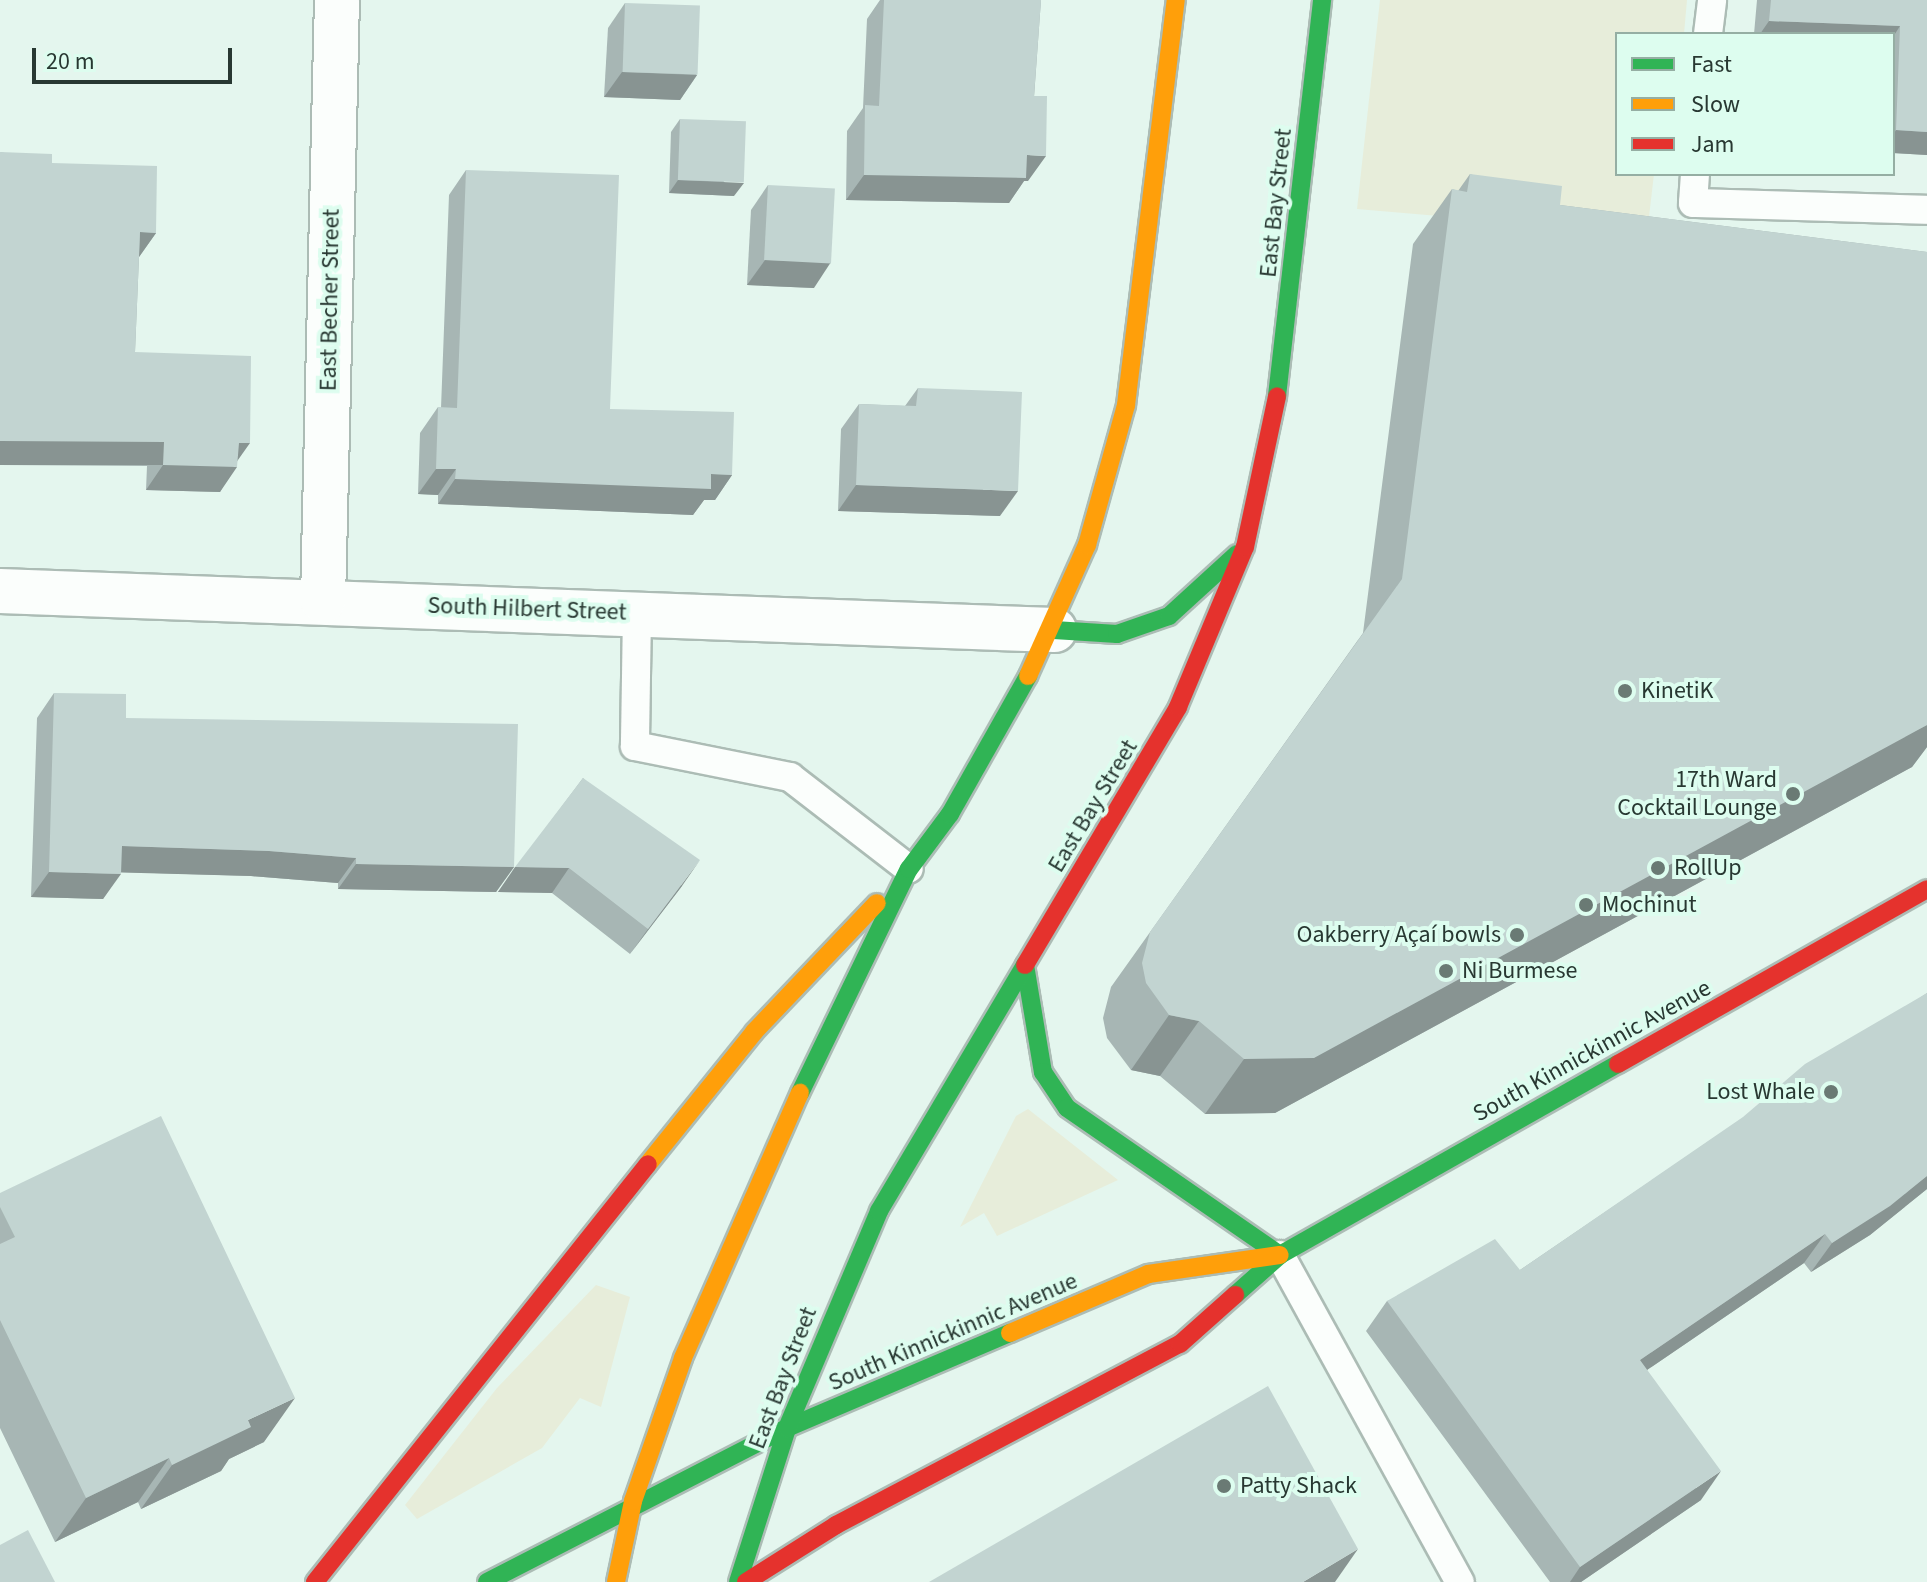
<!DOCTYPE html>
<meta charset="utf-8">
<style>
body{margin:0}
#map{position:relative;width:1927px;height:1582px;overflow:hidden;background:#e4f6ee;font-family:"Source Sans 3",sans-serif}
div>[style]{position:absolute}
.green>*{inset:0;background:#e7edda}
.roads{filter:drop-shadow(2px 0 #acbcb5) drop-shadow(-2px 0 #acbcb5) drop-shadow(0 2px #acbcb5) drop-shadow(0 -2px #acbcb5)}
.lane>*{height:28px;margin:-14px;padding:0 14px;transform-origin:14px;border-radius:14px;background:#fbfefc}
.street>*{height:44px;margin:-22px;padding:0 22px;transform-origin:22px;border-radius:22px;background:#fbfefc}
.fast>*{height:18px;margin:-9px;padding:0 9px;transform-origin:9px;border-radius:9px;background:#30b455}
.slow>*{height:18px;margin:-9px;padding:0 9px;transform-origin:9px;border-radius:9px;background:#ff9f0a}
.jam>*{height:18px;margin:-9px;padding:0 9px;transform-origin:9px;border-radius:9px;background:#e5322d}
.wall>*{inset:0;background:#a7b6b4}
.shaded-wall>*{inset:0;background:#889492;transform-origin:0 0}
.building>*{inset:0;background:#c2d4d1;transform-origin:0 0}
.dots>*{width:22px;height:22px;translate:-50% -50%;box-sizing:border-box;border:4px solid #ddfdef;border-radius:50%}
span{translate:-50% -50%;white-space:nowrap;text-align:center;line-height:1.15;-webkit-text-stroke:8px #ddfdef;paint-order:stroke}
.street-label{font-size:24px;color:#283832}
.poi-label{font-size:24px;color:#283832}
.left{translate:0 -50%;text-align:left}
.right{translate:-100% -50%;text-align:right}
.legend{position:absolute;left:1615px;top:32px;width:280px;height:144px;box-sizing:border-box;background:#ddfdef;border:2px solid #95aea3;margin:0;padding:10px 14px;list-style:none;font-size:24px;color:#283832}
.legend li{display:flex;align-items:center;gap:16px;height:40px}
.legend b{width:40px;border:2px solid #95aea3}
.scale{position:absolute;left:32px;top:48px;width:200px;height:36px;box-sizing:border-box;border:4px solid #283832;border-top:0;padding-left:10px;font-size:24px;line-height:28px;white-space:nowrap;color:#283832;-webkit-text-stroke:6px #ddfdef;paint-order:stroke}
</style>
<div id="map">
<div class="green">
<i style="clip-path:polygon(1380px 0,1687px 0,1684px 34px,1617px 34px,1617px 174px,1654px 174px,1647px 234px,1357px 209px)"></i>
<i style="clip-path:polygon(1028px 1109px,1118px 1180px,997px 1236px,984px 1213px,960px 1227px,1016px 1116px)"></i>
<i style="clip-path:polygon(596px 1285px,630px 1297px,601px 1407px,580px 1398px,542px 1448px,417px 1519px,405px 1505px,497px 1388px)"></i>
</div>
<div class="roads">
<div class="lane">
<i style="left:1708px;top:34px;width:34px;rotate:-83deg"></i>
<i style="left:1695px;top:174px;width:29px;rotate:94deg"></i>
<i style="left:1693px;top:203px;width:234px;rotate:1.7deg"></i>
<i style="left:637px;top:613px;width:133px;rotate:90.9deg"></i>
<i style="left:635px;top:746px;width:158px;rotate:11.3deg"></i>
<i style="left:790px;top:777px;width:150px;rotate:37.7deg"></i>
<i style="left:1280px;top:1255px;width:373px;rotate:61.2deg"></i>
</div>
<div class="street">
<i style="left:0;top:591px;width:1055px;rotate:2.12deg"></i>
<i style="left:323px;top:601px;width:601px;rotate:-88.67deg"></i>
</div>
<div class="fast">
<i style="left:1277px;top:396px;width:399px;rotate:-83.5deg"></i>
<i style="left:1054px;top:630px;width:63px;rotate:3.6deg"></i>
<i style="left:1117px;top:634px;width:55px;rotate:-19.1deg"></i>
<i style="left:1169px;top:616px;width:92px;rotate:-42.4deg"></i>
<i style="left:1025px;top:965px;width:109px;rotate:80.5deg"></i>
<i style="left:1043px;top:1072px;width:43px;rotate:56.3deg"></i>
<i style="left:1067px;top:1108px;width:259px;rotate:34.6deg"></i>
<i style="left:800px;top:1093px;width:249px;rotate:-64.1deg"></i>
<i style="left:909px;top:869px;width:69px;rotate:-53.3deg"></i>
<i style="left:950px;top:814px;width:159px;rotate:-60.5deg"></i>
<i style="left:1235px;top:1295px;width:60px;rotate:-41.6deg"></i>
<i style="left:1280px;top:1255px;width:388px;rotate:-29.5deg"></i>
<i style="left:487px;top:1582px;width:337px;rotate:-27.2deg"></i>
<i style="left:787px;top:1428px;width:242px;rotate:-23.1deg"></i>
<i style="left:738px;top:1582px;width:162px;rotate:-72.3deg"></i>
<i style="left:787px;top:1428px;width:236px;rotate:-67deg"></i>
<i style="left:879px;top:1211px;width:286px;rotate:-59.3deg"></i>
</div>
<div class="slow">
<i style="left:1028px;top:676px;width:144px;rotate:-65.8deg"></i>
<i style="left:1087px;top:545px;width:145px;rotate:-74.4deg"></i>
<i style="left:1126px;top:405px;width:408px;rotate:-83deg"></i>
<i style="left:648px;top:1164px;width:169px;rotate:-51.2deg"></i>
<i style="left:754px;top:1032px;width:178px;rotate:-46.4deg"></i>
<i style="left:1010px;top:1333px;width:150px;rotate:-23.1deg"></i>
<i style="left:1148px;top:1274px;width:133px;rotate:-8.2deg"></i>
<i style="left:616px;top:1582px;width:83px;rotate:-78.1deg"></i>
<i style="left:633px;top:1501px;width:151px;rotate:-70.7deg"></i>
<i style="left:683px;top:1358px;width:290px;rotate:-66.2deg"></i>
</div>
<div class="jam">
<i style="left:1025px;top:965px;width:300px;rotate:-59.3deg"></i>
<i style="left:1178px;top:707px;width:173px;rotate:-67.3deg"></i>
<i style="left:1245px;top:547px;width:154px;rotate:-78deg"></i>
<i style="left:1618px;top:1064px;width:355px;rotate:-29.5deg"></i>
<i style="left:315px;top:1582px;width:534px;rotate:-51.46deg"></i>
<i style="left:746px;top:1582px;width:107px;rotate:-32.3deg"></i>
<i style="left:836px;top:1525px;width:389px;rotate:-27.8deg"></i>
<i style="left:1180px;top:1344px;width:74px;rotate:-41.7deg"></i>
</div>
</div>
<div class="wall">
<i style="clip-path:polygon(880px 0,1041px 0,1028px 181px,1024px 181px,1009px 203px,846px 200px,847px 131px,863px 108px,867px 19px)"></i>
<i style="clip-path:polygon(1757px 0,1927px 0,1927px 155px,1893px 153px,1893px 34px,1754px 34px)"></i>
<i style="clip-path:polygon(625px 3px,697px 75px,680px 100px,604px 97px,608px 28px)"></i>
<i style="clip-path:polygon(680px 119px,734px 196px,669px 193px,671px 132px)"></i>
<i style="clip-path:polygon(0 152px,52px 163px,156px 233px,139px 257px,135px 352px,237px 461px,220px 492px,146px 490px,147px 466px,0 465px)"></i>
<i style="clip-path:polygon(466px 170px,610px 409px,732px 475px,715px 500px,704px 500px,693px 515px,438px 504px,438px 495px,418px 494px,420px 433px,438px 407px,441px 408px,449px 195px)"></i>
<i style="clip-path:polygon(1470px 174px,1560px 205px,1927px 252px,1927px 747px,1912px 767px,1275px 1113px,1205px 1114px,1160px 1076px,1131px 1070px,1107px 1038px,1103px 1018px,1111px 987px,1363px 633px,1413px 244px,1452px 189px,1458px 191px)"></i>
<i style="clip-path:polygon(768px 185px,814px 288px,747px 285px,751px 210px)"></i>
<i style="clip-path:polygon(918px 388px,1000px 516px,838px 511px,841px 429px,859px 404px,905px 406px)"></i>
<i style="clip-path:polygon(54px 693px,126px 718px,514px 867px,496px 892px,338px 889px,338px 883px,251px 876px,121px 872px,103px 899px,31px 897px,37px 718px)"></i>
<i style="clip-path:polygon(583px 778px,682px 886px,630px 954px,552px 893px,498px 892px)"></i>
<i style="clip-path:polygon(1927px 993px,1927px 1189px,1870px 1235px,1811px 1272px,1804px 1263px,1647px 1370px,1701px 1500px,1581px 1582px,1550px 1582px,1366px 1331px,1387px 1301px,1520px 1270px)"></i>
<i style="clip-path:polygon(0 1193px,264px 1442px,229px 1459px,221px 1471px,141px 1509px,138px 1502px,55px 1542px,0 1428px)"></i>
</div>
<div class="shaded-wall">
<i style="clip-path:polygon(1769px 21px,1900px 26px,1893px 37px,1893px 34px,1760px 34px)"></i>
<i style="clip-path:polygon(622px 72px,697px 75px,680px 100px,604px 97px)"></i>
<i style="clip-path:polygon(1896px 130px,1927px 132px,1927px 155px,1893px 153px,1893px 135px)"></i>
<i style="clip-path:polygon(1027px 155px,1046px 156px,1028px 181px,1024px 181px,1009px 203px,846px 200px,864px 175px)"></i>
<i style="clip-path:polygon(678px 180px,744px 183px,734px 196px,669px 193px)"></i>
<i style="clip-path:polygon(140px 232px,156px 233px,139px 257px)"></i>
<i style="clip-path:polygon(765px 260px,831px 262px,814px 288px,747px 285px)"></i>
<i style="left:0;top:441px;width:164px;height:24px"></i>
<i style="clip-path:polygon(239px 443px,250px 443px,233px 467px,237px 467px,220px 492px,146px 490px,163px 465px)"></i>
<i style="clip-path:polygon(436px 469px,456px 469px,438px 495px,418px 494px)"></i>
<i style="clip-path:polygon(711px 474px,732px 475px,715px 500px,704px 500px,693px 515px,438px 504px,455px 479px)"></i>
<i style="clip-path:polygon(856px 485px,1018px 491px,1000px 516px,838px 511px)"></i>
<i style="clip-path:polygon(1927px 725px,1927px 747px,1912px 767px,1275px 1113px,1205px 1114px,1244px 1059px)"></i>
<i style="clip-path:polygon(122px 846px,269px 851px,356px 858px,338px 883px,251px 876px,104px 872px)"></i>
<i style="clip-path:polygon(700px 860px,682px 886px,630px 954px,648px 929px)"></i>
<i style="clip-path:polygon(356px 864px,514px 867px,496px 892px,338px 889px)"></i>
<i style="clip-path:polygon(515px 867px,569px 868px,552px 893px,498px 892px)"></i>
<i style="clip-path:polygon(49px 872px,121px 874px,103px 899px,31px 897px)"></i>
<i style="clip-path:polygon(1169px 1015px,1199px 1021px,1160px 1076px,1131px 1070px)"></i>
<i style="clip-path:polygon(1927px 1176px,1927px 1189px,1870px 1235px,1811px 1272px,1832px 1243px)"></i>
<i style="clip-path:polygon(1825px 1234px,1804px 1263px,1619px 1389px,1640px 1360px)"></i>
<i style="clip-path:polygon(295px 1398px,264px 1442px,229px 1459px,221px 1471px,141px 1509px,172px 1465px,248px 1420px)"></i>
<i style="clip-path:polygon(169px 1458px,138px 1502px,55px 1542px,86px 1498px)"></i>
<i style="clip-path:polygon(1721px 1471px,1701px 1500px,1581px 1582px,1570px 1582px,1580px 1567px)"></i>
<i style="clip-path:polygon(1358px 1549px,1335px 1582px,1303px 1582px)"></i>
</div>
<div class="building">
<i style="clip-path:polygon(884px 0,1041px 0,1034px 96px,1047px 96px,1046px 156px,1027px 155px,1026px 178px,864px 175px,865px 105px,879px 106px)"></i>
<i style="clip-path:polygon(1771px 0,1927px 0,1927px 132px,1896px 130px,1900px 26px,1769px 21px)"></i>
<i style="left:625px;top:3px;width:75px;height:69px;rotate:2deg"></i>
<i style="left:680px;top:119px;width:66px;height:61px;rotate:2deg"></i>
<i style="clip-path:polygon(0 152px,52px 154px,52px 163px,157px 166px,156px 233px,140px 232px,135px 352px,251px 356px,250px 443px,239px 443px,237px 467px,163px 465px,164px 442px,0 441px)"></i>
<i style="clip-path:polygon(466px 170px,619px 175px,610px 409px,734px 412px,732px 475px,711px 474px,711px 489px,455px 479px,456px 469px,436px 469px,438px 407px,457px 408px)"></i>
<i style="clip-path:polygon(1470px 174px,1562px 186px,1560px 205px,1927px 252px,1927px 725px,1314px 1058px,1244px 1059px,1199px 1021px,1169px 1015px,1146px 983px,1142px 963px,1150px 932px,1402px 579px,1452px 189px,1467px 192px)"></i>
<i style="left:768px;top:185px;width:67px;height:75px;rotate:3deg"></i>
<i style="clip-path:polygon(918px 388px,1022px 392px,1018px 491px,856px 485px,859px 404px,916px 406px)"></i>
<i style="clip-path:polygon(54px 693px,126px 694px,126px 718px,518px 724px,514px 867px,356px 864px,356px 858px,269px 851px,122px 846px,121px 874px,49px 872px)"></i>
<i style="clip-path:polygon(583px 778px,700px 860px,648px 929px,569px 868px,515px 867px)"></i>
<i style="clip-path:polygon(1927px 993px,1927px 1176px,1890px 1206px,1832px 1243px,1825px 1234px,1640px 1360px,1721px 1471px,1580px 1567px,1387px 1301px,1495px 1239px,1520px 1270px,1743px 1117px,1805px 1064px)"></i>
<i style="clip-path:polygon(161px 1116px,295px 1398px,248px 1420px,251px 1427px,172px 1465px,169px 1458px,86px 1498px,0 1320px,0 1244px,15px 1237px,0 1207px,0 1193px)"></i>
<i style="clip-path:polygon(1268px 1386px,1358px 1549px,1303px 1582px,929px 1582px)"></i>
<i style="clip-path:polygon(28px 1530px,55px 1582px,0 1582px,0 1545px)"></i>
</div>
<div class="dots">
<i style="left:1625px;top:691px;background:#6a7a74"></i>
<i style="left:1793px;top:794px;background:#6a7a74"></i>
<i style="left:1658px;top:868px;background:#6a7a74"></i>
<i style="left:1586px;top:905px;background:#6a7a74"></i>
<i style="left:1517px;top:935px;background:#6a7a74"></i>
<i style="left:1446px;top:971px;background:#6a7a74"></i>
<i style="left:1831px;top:1092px;background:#6a7a74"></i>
<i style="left:1224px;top:1486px;background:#6a7a74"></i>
</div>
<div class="street-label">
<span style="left:1276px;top:203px;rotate:-84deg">East Bay Street</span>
<span style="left:330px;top:300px;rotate:-89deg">East Becher Street</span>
<span style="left:527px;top:609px;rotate:2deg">South Hilbert Street</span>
<span style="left:1093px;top:806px;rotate:-59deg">East Bay Street</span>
<span style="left:1592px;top:1051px;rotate:-29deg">South Kinnickinnic Avenue</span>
<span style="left:953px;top:1332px;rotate:-23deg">South Kinnickinnic Avenue</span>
<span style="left:783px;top:1378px;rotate:-69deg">East Bay Street</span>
</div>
<div class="poi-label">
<span class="left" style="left:1641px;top:691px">KinetiK</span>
<span class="right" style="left:1777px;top:794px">17th Ward<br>Cocktail Lounge</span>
<span class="left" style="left:1674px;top:868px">RollUp</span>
<span class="left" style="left:1602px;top:905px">Mochinut</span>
<span class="right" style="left:1501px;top:935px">Oakberry Açaí bowls</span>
<span class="left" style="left:1462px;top:971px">Ni Burmese</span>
<span class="right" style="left:1815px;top:1092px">Lost Whale</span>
<span class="left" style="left:1240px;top:1486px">Patty Shack</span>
</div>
<ul class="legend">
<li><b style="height:10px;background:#30b455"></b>Fast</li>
<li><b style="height:10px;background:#ff9f0a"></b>Slow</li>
<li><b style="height:10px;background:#e5322d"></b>Jam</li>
</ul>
<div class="scale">20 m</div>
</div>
